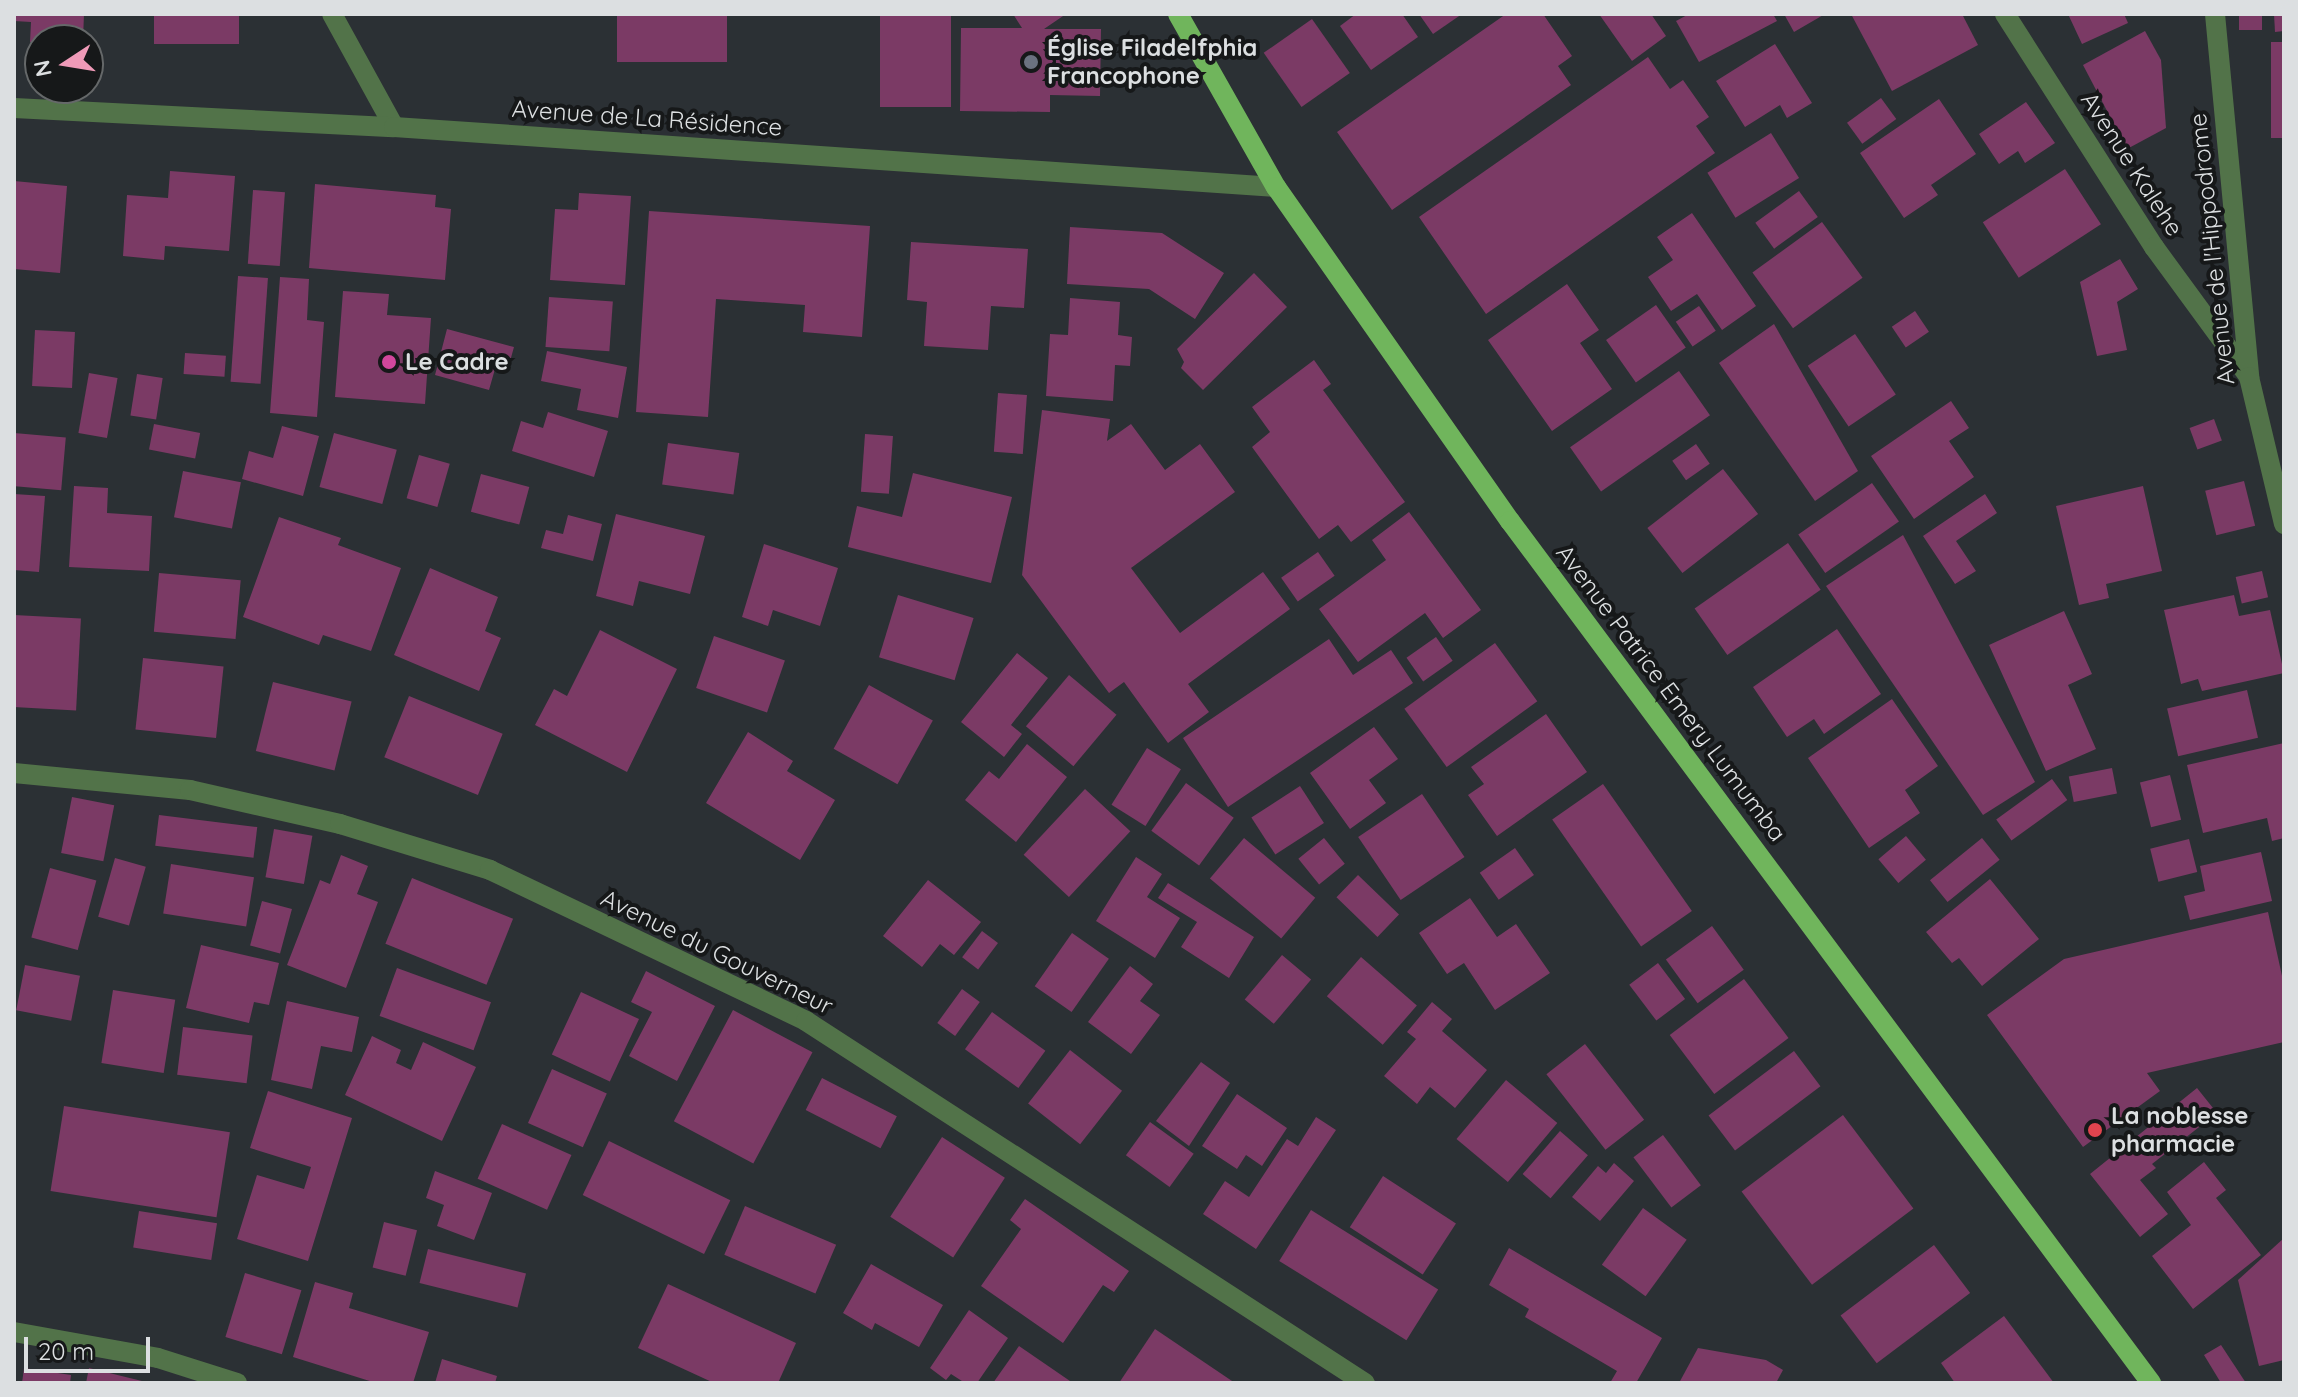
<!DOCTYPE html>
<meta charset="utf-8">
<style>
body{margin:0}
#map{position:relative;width:2298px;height:1397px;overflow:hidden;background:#2b3034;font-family:Quicksand,sans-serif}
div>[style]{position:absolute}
.building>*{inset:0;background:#7b3a65;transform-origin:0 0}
.minor>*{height:20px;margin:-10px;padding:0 10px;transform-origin:10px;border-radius:10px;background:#527349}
.major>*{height:20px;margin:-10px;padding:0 10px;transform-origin:10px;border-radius:10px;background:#70b55c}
.dots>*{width:22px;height:22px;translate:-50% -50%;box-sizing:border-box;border:4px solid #161819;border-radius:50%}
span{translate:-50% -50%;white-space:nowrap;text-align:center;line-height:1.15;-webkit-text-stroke:8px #161819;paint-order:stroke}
.poi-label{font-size:24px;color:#dcdfe1;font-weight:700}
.left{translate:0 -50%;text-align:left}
.street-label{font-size:24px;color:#dcdfe1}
.frame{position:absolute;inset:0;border:16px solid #dcdfe1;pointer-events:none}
.north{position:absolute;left:24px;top:24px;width:80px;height:80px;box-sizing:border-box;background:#161819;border:2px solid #656869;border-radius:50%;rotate:258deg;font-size:22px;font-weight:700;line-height:32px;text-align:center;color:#dcdfe1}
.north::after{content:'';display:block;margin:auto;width:28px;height:36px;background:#ef9ab8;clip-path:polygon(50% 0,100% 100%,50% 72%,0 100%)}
.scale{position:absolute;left:24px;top:1337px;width:126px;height:36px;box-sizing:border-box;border:4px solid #dcdfe1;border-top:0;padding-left:10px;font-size:24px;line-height:28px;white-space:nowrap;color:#dcdfe1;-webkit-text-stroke:6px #161819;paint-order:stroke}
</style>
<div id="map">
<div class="building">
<i style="clip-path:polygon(14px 14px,84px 14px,83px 40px,30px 42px,31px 22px,14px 21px)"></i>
<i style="left:154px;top:14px;width:85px;height:30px"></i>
<i style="left:617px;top:14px;width:110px;height:48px"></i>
<i style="left:880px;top:14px;width:71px;height:93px"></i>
<i style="clip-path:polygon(1013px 14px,1066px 14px,1044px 29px,1101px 29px,1100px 96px,1050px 95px,1050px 112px,960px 111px,961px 28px,1022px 28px)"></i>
<i style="clip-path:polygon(1356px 14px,1402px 14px,1418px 37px,1371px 70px,1340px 26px)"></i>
<i style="clip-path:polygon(1419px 14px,1462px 14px,1433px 34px)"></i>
<i style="clip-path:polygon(1506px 14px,1543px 14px,1572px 56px,1558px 66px,1571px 85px,1392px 210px,1337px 132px)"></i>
<i style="clip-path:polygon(1599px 14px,1651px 14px,1666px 36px,1632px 61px)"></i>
<i style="clip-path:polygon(1689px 14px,1773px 14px,1777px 21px,1699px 62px,1676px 21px)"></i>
<i style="clip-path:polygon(1784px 14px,1825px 14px,1794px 32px)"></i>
<i style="clip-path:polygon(1851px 14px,1962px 14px,1978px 45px,1892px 91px)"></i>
<i style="clip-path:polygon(2068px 14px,2124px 14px,2128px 23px,2082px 44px)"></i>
<i style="left:2239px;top:14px;width:23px;height:16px"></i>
<i style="clip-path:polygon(2274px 14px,2284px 14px,2284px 31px,2275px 32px)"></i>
<i style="left:1312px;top:19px;width:66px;height:59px;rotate:55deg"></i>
<i style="clip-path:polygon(2145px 31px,2161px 60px,2166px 128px,2127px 149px,2083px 65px)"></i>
<i style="left:2271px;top:42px;width:13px;height:96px"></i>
<i style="clip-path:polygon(1775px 44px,1812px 103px,1787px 118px,1780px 105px,1745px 127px,1716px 81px)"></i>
<i style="clip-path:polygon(1648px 57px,1670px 89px,1683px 80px,1709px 117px,1696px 126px,1715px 153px,1486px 314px,1419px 217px)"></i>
<i style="left:1881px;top:98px;width:26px;height:42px;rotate:54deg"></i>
<i style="clip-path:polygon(1939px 99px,1976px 154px,1931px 185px,1938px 195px,1904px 218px,1860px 153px)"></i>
<i style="clip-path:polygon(2026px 102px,2055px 143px,2025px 163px,2018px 151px,1999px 164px,1979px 134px)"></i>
<i style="left:1771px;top:133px;width:53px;height:75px;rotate:58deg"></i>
<i style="left:2065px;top:169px;width:66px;height:98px;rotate:57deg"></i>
<i style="clip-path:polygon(170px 171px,235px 176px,229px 251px,165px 246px,164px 260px,123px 256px,127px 195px,168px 198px)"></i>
<i style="clip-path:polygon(14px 181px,67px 186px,60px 273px,14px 269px)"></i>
<i style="clip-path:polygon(315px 184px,436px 195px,435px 207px,451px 209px,445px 280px,309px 268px)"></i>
<i style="left:253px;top:190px;width:32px;height:74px;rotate:4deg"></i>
<i style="left:1799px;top:191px;width:32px;height:54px;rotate:54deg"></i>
<i style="clip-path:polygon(579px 193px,631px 196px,625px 285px,550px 280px,555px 209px,578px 210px)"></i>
<i style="clip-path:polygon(649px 211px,870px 226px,862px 337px,803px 332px,805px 305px,716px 299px,708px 417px,636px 412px)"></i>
<i style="clip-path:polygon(1692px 213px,1756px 306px,1722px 330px,1697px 294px,1671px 311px,1648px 277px,1673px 260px,1657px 237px)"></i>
<i style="left:1822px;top:222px;width:69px;height:86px;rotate:54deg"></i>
<i style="clip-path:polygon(1070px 227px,1162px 233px,1224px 273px,1195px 319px,1149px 289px,1067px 284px)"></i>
<i style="clip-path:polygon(911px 242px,1028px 249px,1024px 308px,991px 306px,988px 350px,924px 346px,927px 302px,907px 300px)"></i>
<i style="clip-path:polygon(2120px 259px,2138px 289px,2117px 302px,2127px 350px,2097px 356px,2080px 282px)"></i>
<i style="clip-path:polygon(1254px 273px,1287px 307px,1203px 390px,1181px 368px,1184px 362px,1177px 349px)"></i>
<i style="left:238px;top:276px;width:30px;height:106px;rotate:4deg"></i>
<i style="clip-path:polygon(280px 277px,309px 279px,307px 320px,324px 322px,317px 417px,270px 413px)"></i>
<i style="clip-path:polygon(1567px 284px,1599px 330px,1580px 343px,1612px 389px,1552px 431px,1488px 340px)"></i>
<i style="clip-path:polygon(343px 291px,389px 294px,387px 315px,431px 318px,425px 404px,335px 397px)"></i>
<i style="left:549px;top:297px;width:64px;height:50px;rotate:4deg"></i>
<i style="clip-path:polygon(1070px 298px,1120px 302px,1118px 335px,1132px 337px,1130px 366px,1115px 365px,1113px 401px,1046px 396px,1050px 334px,1068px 335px)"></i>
<i style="left:1656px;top:305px;width:52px;height:61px;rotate:55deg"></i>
<i style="left:1699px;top:306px;width:30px;height:28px;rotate:56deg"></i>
<i style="left:1915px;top:311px;width:25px;height:28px;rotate:56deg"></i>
<i style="clip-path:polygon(1774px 324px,1858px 471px,1815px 501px,1719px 363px)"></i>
<i style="clip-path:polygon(447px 329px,514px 347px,507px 372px,495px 369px,489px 390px,435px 375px)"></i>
<i style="left:35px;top:330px;width:40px;height:56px;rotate:3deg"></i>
<i style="left:1855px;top:334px;width:73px;height:57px;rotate:56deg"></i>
<i style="clip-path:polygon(547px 351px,627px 367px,618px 418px,577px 410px,581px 389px,541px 381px)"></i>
<i style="left:185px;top:353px;width:41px;height:21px;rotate:4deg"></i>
<i style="clip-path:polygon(1314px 360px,1331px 384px,1323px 390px,1405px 502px,1351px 542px,1338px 525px,1319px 539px,1252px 447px,1270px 432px,1252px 407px)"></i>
<i style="left:1679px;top:371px;width:54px;height:133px;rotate:55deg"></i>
<i style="left:89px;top:373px;width:29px;height:61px;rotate:10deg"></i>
<i style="left:137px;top:374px;width:26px;height:42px;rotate:9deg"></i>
<i style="left:998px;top:393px;width:29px;height:59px;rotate:4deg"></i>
<i style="clip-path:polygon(1951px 401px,1969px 428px,1949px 441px,1974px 477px,1914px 519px,1871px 456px)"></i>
<i style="clip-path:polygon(1042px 410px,1110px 419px,1107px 441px,1131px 424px,1165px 470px,1200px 444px,1235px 492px,1131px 568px,1180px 633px,1263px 572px,1290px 609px,1188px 684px,1209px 712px,1168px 743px,1124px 682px,1109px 693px,1022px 575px)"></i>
<i style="clip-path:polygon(548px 412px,608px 431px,594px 477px,512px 451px,521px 421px,543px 428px)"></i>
<i style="left:2214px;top:419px;width:23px;height:26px;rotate:70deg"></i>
<i style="left:154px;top:424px;width:47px;height:26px;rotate:11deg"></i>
<i style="clip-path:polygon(282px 426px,319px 436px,303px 496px,242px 479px,249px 451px,273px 458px)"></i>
<i style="left:14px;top:433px;width:52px;height:53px;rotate:5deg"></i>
<i style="left:334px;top:433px;width:65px;height:56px;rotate:15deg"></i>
<i style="left:865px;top:434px;width:28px;height:58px;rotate:4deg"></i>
<i style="left:668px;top:443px;width:72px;height:42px;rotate:8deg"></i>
<i style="left:1696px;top:444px;width:24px;height:29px;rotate:55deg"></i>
<i style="left:419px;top:455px;width:32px;height:45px;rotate:16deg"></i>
<i style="left:1723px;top:469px;width:57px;height:96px;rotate:52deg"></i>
<i style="left:183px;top:471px;width:59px;height:47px;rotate:11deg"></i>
<i style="clip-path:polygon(913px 473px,1012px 497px,991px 583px,848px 547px,857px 506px,902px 517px)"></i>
<i style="left:481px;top:474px;width:50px;height:39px;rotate:15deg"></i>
<i style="left:2244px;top:481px;width:46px;height:40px;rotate:76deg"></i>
<i style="left:1872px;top:483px;width:47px;height:90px;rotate:55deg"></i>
<i style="clip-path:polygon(74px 486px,108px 488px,107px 513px,152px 516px,149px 571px,69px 567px)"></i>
<i style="clip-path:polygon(2143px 486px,2162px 571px,2106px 584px,2109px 598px,2079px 605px,2056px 506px)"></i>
<i style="clip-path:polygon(14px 494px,45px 496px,39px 572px,14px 570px)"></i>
<i style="clip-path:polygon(1985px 494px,1997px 513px,1956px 541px,1976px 571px,1955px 584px,1923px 536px)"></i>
<i style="clip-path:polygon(1409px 512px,1481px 610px,1443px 638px,1425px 613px,1358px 662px,1319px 609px,1386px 560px,1372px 540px)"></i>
<i style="clip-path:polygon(616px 514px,705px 536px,690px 594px,639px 581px,633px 606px,596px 596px)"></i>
<i style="clip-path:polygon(568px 515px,602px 524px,593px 561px,541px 548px,546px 530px,563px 534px)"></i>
<i style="clip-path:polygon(279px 517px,341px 538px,338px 545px,401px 568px,371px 651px,323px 635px,319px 645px,243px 617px)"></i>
<i style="clip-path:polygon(1903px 535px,2035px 782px,1983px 815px,1826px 586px)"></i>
<i style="left:1788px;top:543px;width:57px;height:114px;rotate:55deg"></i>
<i style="clip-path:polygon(764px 544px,838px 568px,820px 626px,773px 610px,768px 626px,742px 617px)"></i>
<i style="left:1318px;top:552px;width:29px;height:45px;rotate:55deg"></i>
<i style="clip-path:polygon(430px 568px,498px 597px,485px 631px,501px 638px,479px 691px,394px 655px)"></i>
<i style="left:2262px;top:571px;width:27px;height:27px;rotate:77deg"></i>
<i style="left:159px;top:573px;width:82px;height:59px;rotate:5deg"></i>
<i style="left:898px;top:595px;width:79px;height:65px;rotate:17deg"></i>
<i style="clip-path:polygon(2234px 595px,2239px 616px,2270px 610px,2284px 673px,2202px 691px,2198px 679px,2181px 684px,2164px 610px)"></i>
<i style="clip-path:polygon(2064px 611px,2092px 674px,2068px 685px,2096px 749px,2046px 771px,1989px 645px)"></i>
<i style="left:14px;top:615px;width:67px;height:92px;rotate:3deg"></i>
<i style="clip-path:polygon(1837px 629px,1881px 694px,1824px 734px,1814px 719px,1787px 737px,1753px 687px)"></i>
<i style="clip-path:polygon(600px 630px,677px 669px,627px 772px,535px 725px,554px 689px,567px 696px)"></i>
<i style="left:714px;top:636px;width:75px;height:55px;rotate:19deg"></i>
<i style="left:1436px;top:637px;width:29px;height:36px;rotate:55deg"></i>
<i style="clip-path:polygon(1329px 639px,1353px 675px,1391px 650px,1413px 683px,1228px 807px,1183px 738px)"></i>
<i style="left:1495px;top:643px;width:72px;height:112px;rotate:54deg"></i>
<i style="clip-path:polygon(1017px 653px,1048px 678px,1011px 725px,1022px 734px,1004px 757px,961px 722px)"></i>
<i style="left:143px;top:658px;width:81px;height:72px;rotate:6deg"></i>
<i style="left:1069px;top:675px;width:62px;height:67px;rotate:40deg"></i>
<i style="left:273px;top:682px;width:81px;height:71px;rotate:14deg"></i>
<i style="left:869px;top:685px;width:73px;height:73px;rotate:29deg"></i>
<i style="left:2247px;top:690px;width:49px;height:82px;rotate:77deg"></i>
<i style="left:409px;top:696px;width:101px;height:66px;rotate:22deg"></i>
<i style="clip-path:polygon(1892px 699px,1938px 766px,1905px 790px,1920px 813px,1869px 848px,1808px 758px)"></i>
<i style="clip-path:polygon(1546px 714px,1587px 772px,1497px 836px,1468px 795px,1484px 784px,1471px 767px)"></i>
<i style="clip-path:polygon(1374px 727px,1398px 759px,1369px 780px,1386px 803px,1350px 829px,1310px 773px)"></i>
<i style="clip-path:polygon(748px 732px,793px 761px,787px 771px,835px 800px,800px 860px,706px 803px)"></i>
<i style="clip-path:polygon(2284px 743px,2284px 838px,2272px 841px,2267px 818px,2203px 833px,2187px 765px)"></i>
<i style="clip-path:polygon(1027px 744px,1067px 777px,1016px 842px,965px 800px,989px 771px,999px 779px)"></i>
<i style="left:1147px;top:748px;width:40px;height:67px;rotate:32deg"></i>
<i style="left:2112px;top:768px;width:26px;height:44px;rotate:79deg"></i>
<i style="left:2170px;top:775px;width:46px;height:31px;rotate:76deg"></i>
<i style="left:2052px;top:779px;width:26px;height:69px;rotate:54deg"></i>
<i style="left:1186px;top:783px;width:59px;height:59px;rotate:36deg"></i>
<i style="left:1603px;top:784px;width:155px;height:62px;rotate:55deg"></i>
<i style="left:1300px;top:786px;width:44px;height:58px;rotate:57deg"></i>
<i style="left:1085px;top:789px;width:62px;height:90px;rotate:43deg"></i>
<i style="left:1422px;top:794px;width:76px;height:77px;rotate:56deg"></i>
<i style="left:72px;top:797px;width:43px;height:57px;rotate:11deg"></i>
<i style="left:159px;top:815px;width:99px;height:31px;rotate:7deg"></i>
<i style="left:274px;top:829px;width:39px;height:49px;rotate:10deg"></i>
<i style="left:1906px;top:836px;width:31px;height:36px;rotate:50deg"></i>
<i style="left:1244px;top:838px;width:93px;height:53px;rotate:40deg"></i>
<i style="left:1324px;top:838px;width:33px;height:33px;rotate:51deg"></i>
<i style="left:1982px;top:838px;width:28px;height:67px;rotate:51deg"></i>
<i style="left:2189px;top:839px;width:34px;height:40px;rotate:76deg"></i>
<i style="left:1515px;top:848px;width:33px;height:43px;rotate:55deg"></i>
<i style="clip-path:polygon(2261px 852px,2272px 901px,2190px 920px,2184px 896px,2205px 891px,2200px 866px)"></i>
<i style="clip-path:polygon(341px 855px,368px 866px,357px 894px,378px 902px,346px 988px,287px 965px,320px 880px,330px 884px)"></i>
<i style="clip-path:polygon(1136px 857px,1162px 874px,1147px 897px,1180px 918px,1155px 958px,1096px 921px)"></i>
<i style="left:115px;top:858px;width:32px;height:61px;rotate:16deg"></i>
<i style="left:171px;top:864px;width:84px;height:50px;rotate:9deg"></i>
<i style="left:50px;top:868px;width:48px;height:72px;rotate:15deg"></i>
<i style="left:1358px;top:875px;width:57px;height:31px;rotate:44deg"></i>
<i style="left:412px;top:878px;width:109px;height:71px;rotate:22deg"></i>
<i style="clip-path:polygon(1990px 879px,2039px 939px,1982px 986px,1959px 958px,1952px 963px,1926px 932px)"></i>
<i style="clip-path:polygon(928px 880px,981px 922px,954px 955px,940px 944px,922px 967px,883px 936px)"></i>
<i style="clip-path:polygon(1168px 883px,1254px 937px,1229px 978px,1181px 947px,1197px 922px,1158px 898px)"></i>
<i style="clip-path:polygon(1470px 898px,1497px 937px,1516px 924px,1550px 973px,1495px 1010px,1464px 963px,1447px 974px,1419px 933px)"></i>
<i style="left:262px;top:901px;width:31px;height:46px;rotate:15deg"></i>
<i style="clip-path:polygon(2268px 912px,2284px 985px,2284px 1042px,2147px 1073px,2160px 1091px,2083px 1147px,1987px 1015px,2064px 959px)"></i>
<i style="left:1712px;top:926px;width:54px;height:57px;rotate:54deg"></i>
<i style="left:982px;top:931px;width:20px;height:33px;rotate:37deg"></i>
<i style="left:1072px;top:933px;width:45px;height:65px;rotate:35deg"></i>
<i style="clip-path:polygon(201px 945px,279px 963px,269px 1005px,254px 1002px,249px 1023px,186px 1008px)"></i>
<i style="left:1282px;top:955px;width:38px;height:58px;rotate:40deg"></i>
<i style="left:1361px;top:957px;width:74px;height:52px;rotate:41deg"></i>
<i style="left:1658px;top:963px;width:45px;height:36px;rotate:53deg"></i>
<i style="left:25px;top:965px;width:56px;height:46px;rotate:11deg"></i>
<i style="clip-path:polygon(1130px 966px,1153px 984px,1140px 1001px,1160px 1015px,1131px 1054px,1088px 1022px)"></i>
<i style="left:397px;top:968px;width:100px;height:51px;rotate:20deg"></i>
<i style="clip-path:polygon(646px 971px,715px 1006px,677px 1081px,629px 1056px,652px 1012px,631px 1002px)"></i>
<i style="left:1744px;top:979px;width:74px;height:93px;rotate:53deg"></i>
<i style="left:962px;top:989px;width:22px;height:42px;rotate:36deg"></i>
<i style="left:113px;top:990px;width:63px;height:74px;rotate:9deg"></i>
<i style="left:581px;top:992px;width:64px;height:69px;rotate:25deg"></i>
<i style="clip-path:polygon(287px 1001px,359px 1017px,352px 1052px,321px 1046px,312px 1089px,271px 1080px)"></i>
<i style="clip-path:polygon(1432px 1002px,1452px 1019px,1442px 1031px,1487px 1070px,1455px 1108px,1430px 1087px,1417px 1104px,1384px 1076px,1416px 1039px,1407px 1032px)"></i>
<i style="left:733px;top:1010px;width:90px;height:126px;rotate:28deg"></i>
<i style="left:992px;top:1012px;width:66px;height:46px;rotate:36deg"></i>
<i style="left:183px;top:1027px;width:70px;height:48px;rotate:7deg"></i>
<i style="clip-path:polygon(372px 1036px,401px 1050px,396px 1063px,411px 1070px,423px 1042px,476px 1067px,442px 1141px,345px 1095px)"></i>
<i style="left:1585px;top:1044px;width:96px;height:49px;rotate:52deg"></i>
<i style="left:1070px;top:1050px;width:66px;height:68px;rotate:38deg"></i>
<i style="left:1794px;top:1051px;width:44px;height:107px;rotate:53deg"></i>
<i style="clip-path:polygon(1201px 1062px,1230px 1083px,1189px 1146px,1156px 1121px)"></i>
<i style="left:552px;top:1069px;width:60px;height:59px;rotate:24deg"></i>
<i style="left:822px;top:1078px;width:84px;height:36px;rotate:27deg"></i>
<i style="left:1506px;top:1080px;width:67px;height:77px;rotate:40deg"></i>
<i style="clip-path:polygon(2197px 1088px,2217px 1113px,2152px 1164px,2156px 1168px,2140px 1180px,2168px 1214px,2140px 1237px,2090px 1174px)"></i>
<i style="clip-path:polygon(268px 1091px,352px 1118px,308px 1261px,237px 1239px,257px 1175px,304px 1189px,311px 1167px,250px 1148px)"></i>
<i style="clip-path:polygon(1237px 1094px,1287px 1128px,1262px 1166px,1246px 1155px,1237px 1169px,1202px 1146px)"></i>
<i style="left:64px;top:1106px;width:168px;height:86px;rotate:9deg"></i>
<i style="left:1843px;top:1115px;width:117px;height:127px;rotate:53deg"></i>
<i style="clip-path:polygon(1316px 1117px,1336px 1130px,1256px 1249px,1203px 1214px,1225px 1181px,1249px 1197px,1287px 1139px,1298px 1146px)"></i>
<i style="left:1150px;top:1122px;width:54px;height:41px;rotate:36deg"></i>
<i style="left:502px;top:1124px;width:76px;height:60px;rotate:24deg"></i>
<i style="left:1560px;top:1131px;width:37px;height:57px;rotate:41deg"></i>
<i style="left:1663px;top:1135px;width:63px;height:37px;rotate:53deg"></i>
<i style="left:942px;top:1137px;width:75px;height:95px;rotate:33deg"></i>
<i style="left:609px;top:1141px;width:135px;height:60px;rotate:26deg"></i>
<i style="clip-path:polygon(2204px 1162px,2226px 1190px,2216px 1198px,2261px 1255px,2193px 1309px,2152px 1256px,2191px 1225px,2167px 1192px)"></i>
<i style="clip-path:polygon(1614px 1163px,1634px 1181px,1600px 1221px,1572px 1197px,1598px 1166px,1606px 1173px)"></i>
<i style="clip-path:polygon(435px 1171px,492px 1193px,474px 1240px,437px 1226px,444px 1205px,426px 1198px)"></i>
<i style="left:1383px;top:1176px;width:87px;height:61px;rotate:33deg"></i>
<i style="clip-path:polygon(1025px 1199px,1129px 1271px,1114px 1292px,1103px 1285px,1063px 1343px,981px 1286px,1021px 1229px,1010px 1220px)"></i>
<i style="left:745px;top:1206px;width:99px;height:53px;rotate:23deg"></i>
<i style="left:1643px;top:1208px;width:54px;height:70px;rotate:36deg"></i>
<i style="left:1311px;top:1210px;width:150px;height:60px;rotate:32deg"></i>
<i style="left:139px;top:1211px;width:79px;height:37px;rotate:9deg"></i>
<i style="left:384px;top:1222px;width:34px;height:47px;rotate:14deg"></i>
<i style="clip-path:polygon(2284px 1238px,2284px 1360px,2259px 1366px,2238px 1280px)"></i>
<i style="left:1934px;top:1245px;width:60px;height:117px;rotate:53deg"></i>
<i style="clip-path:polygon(1509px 1248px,1662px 1338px,1636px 1383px,1610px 1383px,1617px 1371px,1525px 1317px,1529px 1309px,1489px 1285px)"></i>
<i style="left:428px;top:1249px;width:101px;height:35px;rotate:14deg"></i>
<i style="clip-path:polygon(871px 1264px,943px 1305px,919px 1347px,875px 1323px,872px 1330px,843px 1313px)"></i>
<i style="left:245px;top:1273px;width:59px;height:67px;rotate:17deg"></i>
<i style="clip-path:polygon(315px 1282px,353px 1293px,349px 1308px,429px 1332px,413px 1383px,376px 1383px,293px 1357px)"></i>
<i style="clip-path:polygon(668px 1284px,796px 1343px,778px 1383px,714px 1383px,638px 1348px)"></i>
<i style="clip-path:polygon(969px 1310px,1008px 1338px,977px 1383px,965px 1383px,951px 1374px,946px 1380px,930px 1368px)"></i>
<i style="clip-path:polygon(2004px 1316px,2054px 1383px,1955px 1383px,1941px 1363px)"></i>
<i style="clip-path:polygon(1155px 1329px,1235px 1383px,1119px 1383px)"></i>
<i style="clip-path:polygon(2221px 1345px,2246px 1383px,2221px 1383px,2204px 1355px)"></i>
<i style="clip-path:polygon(1019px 1346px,1070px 1381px,1069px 1383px,993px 1383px)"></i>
<i style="clip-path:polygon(1698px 1348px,1766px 1360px,1783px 1370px,1776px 1383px,1679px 1383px)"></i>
<i style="clip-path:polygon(442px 1359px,497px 1376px,495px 1383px,435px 1383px)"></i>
<i style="clip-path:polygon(24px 1368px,71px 1375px,70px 1383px,22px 1383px)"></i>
<i style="clip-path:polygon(89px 1368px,146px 1382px,146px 1383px,86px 1383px)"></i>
</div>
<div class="minor">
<i style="left:332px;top:14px;width:129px;rotate:61.2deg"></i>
<i style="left:2005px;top:14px;width:277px;rotate:57.4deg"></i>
<i style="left:2154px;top:247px;width:161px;rotate:53.8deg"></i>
<i style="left:2215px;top:14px;width:365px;rotate:84.6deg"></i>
<i style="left:2249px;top:377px;width:151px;rotate:76.6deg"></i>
<i style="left:14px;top:108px;width:380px;rotate:2.9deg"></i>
<i style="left:394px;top:127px;width:884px;rotate:3.89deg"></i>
<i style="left:14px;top:773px;width:177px;rotate:5.5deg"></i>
<i style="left:190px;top:790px;width:154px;rotate:12.8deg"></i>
<i style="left:340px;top:824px;width:157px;rotate:17deg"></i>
<i style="left:490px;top:870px;width:350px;rotate:25.5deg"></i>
<i style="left:806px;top:1021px;width:666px;rotate:32.93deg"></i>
<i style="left:14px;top:1332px;width:146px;rotate:10.2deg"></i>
<i style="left:158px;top:1358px;width:83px;rotate:17.6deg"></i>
</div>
<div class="major">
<i style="left:1178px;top:14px;width:199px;rotate:60.5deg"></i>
<i style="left:1276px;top:187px;width:408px;rotate:55deg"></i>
<i style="left:1510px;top:521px;width:1074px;rotate:53.36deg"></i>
</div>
<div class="dots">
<i style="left:1031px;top:62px;background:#6b7280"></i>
<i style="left:389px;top:362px;background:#d1479c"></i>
<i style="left:2095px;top:1130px;background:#e0444e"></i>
</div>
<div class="poi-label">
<span class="left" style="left:1047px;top:62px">Église Filadelfphia<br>Francophone</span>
<span class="left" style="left:405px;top:362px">Le Cadre</span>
<span class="left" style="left:2111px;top:1130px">La noblesse<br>pharmacie</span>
</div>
<div class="street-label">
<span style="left:647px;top:118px;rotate:4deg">Avenue de La Résidence</span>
<span style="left:2132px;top:164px;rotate:57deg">Avenue Kalehe</span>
<span style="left:2212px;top:249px;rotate:-96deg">Avenue de l'Hippodrome</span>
<span style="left:1671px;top:693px;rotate:53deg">Avenue Patrice Emery Lumumba</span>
<span style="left:717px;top:952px;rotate:26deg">Avenue du Gouverneur</span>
</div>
<div class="frame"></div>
<div class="north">N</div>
<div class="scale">20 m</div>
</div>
